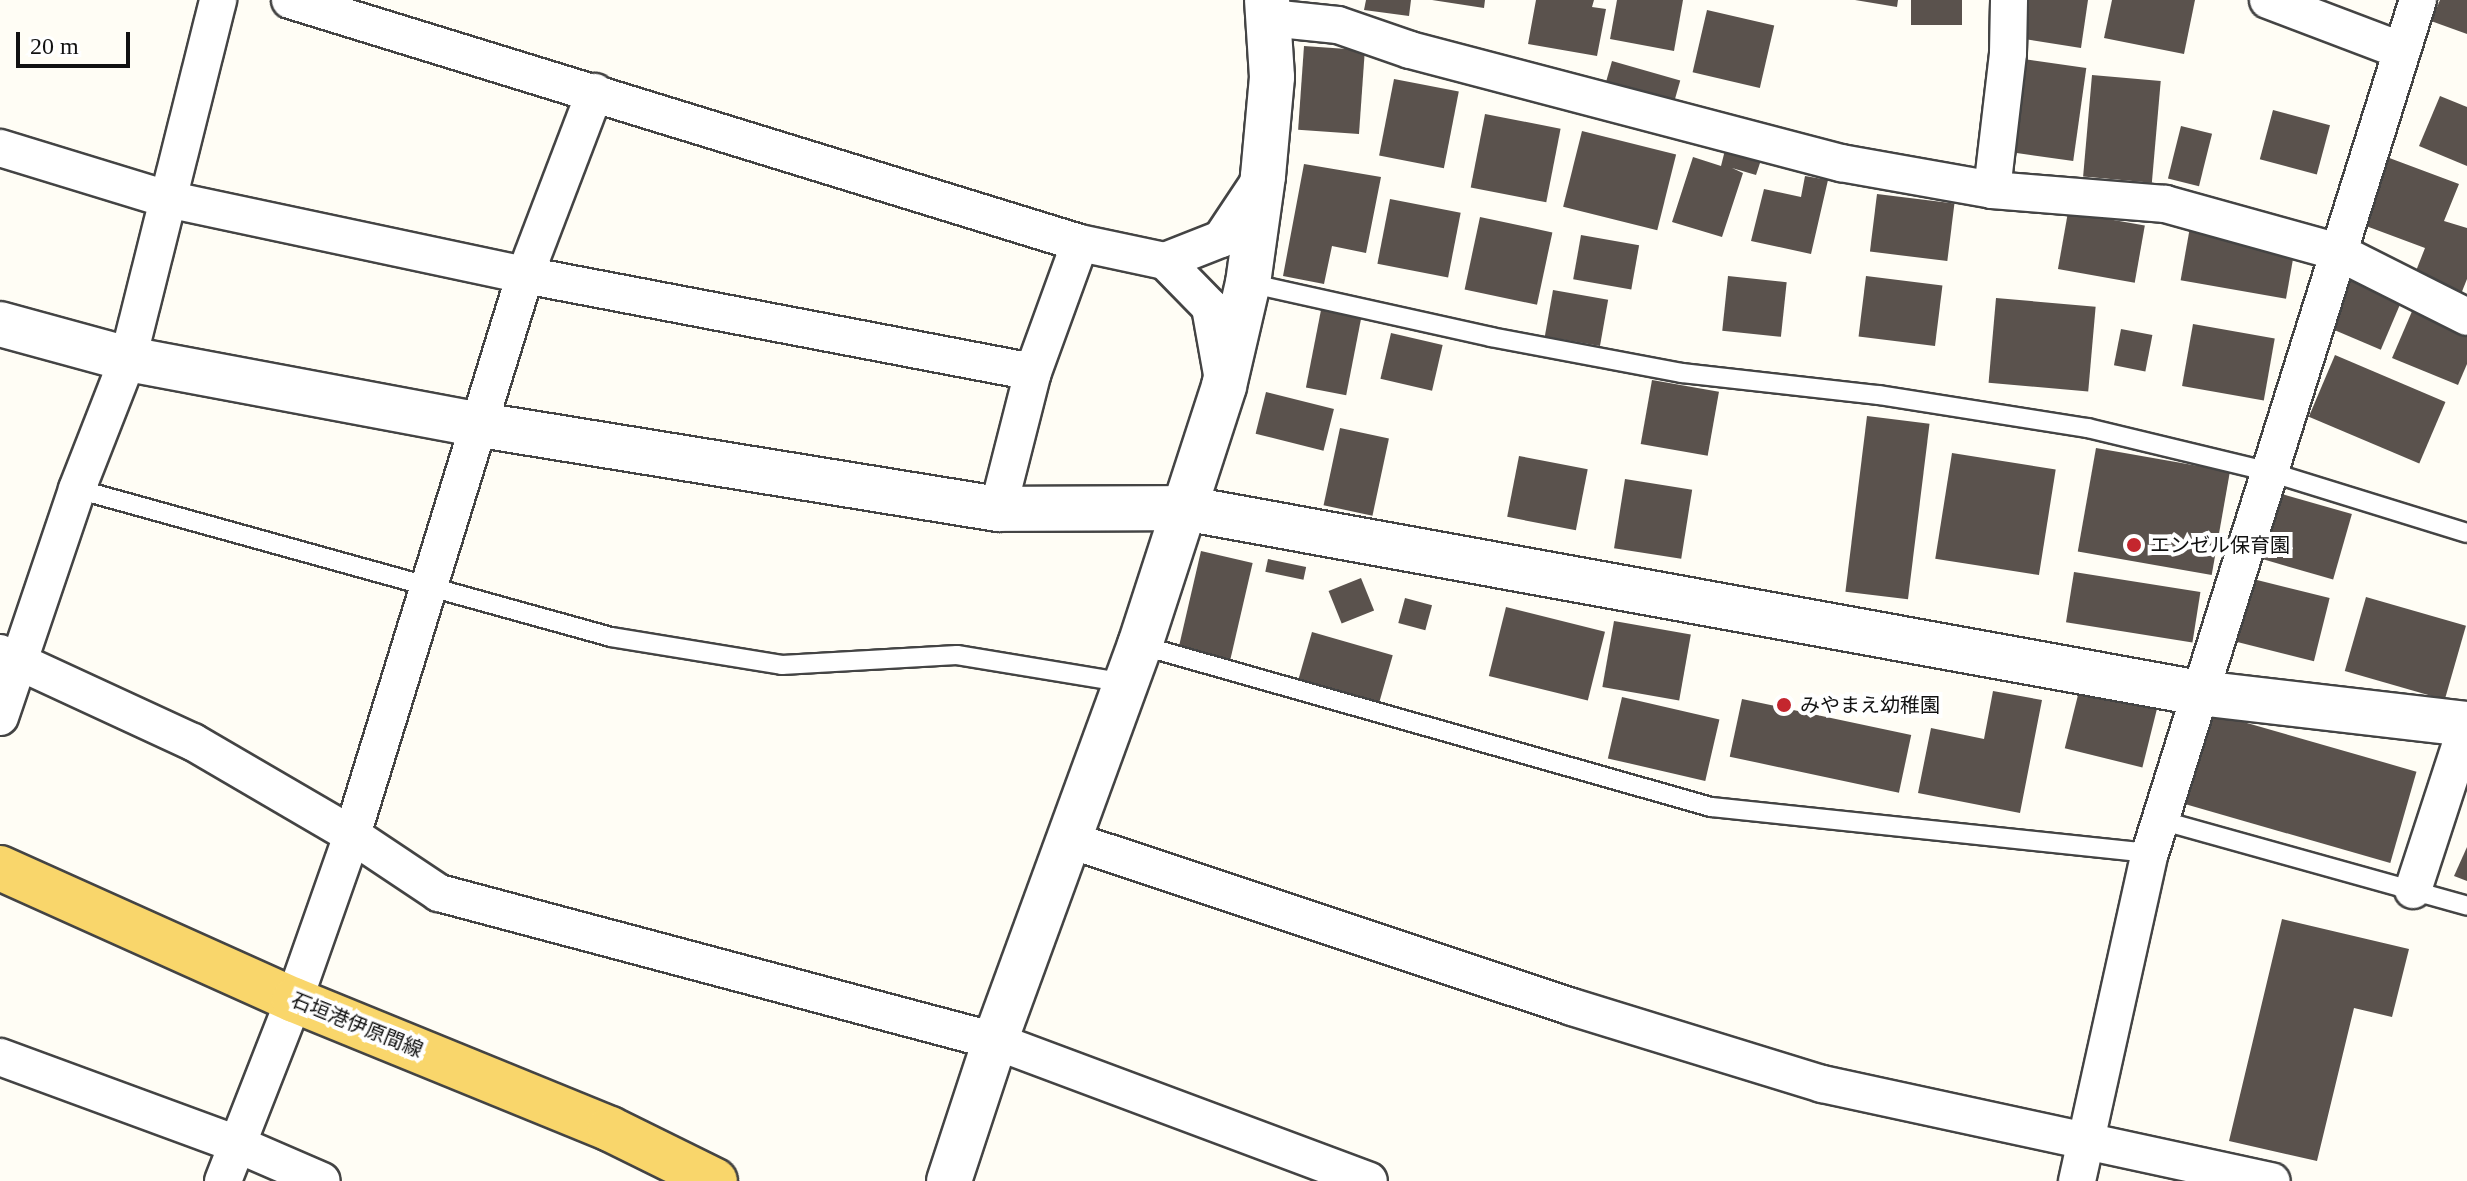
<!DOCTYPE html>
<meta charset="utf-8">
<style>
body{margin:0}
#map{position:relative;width:2467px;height:1181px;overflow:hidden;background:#fffdf5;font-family:"Times New Roman","Noto Sans JP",serif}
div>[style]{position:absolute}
.building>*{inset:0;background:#5a524d;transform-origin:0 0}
.roads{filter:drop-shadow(2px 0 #444) drop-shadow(-2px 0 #444) drop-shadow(0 2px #444) drop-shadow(0 -2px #444)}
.service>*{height:18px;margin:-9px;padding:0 9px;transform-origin:9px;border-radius:9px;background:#fff}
.minor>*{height:36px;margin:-18px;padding:0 18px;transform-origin:18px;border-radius:18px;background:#fff}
.tertiary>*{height:44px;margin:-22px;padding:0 22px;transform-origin:22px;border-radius:22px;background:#fff}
.primary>*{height:44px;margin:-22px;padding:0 22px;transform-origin:22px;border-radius:22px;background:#f9d66b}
.dots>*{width:22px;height:22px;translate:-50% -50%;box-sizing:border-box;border:4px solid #fff;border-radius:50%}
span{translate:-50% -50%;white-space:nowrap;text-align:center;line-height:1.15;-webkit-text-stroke:8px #fff;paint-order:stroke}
.poi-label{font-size:20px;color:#111}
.left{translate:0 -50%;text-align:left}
.street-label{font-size:20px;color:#111}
.scale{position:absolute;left:16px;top:32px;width:114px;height:36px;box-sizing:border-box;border:4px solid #111;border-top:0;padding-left:10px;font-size:24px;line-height:28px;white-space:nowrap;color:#111;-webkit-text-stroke:6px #fff;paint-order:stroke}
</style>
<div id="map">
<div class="building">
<i style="clip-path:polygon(1366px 0,1411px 0,1409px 16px,1364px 10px)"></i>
<i style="clip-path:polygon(1432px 0,1485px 0,1484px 8px)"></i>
<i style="clip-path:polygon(1536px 0,1594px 0,1592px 7px,1606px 9px,1597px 56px,1528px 44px)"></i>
<i style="clip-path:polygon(1617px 0,1683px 0,1674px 51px,1610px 39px)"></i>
<i style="clip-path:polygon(1855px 0,1898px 0,1897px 7px)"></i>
<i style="left:1911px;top:0;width:51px;height:25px"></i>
<i style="clip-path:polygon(2017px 0,2088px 0,2081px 48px,2011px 37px)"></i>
<i style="clip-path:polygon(2112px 0,2195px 0,2184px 54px,2104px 38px)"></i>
<i style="clip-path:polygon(2440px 0,2467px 0,2467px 34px,2431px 21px)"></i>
<i style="left:1707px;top:10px;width:69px;height:64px;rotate:13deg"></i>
<i style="left:1304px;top:46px;width:61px;height:84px;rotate:4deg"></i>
<i style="left:2016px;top:58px;width:71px;height:94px;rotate:8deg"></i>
<i style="left:1612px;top:61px;width:71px;height:29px;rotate:16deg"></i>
<i style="left:2092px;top:75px;width:69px;height:102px;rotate:5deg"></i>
<i style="left:1394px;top:79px;width:66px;height:78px;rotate:11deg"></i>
<i style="clip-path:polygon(2440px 96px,2467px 107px,2467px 166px,2419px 146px)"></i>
<i style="left:2273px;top:110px;width:59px;height:51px;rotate:15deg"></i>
<i style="left:1485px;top:114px;width:77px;height:75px;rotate:11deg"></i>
<i style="left:2181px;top:126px;width:32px;height:54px;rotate:14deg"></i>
<i style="left:1582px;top:131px;width:97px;height:78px;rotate:14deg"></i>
<i style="clip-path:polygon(1725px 150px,1761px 160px,1756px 175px,1732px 168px,1743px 173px,1722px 237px,1672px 222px,1693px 157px,1721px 166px)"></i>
<i style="clip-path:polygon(2384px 156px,2459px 184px,2444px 221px,2467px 228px,2467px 279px,2461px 294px,2414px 276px,2425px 248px,2358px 223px)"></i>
<i style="clip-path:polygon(1304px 164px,1381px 177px,1366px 253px,1332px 246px,1324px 284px,1283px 276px)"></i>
<i style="clip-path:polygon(1805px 176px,1828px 180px,1811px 254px,1751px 241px,1764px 189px,1801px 197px)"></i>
<i style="left:1877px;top:194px;width:78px;height:58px;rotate:7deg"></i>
<i style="left:1390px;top:199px;width:72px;height:66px;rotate:11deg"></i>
<i style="left:2068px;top:212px;width:78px;height:58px;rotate:10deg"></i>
<i style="left:1480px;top:217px;width:74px;height:74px;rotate:12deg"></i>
<i style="left:2190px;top:227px;width:107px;height:54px;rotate:10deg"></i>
<i style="left:1581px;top:235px;width:59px;height:45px;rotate:10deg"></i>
<i style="left:2346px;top:273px;width:62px;height:57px;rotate:23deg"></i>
<i style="left:1728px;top:276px;width:59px;height:55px;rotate:6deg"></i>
<i style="left:1866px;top:276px;width:77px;height:61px;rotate:7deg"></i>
<i style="left:1553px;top:290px;width:56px;height:47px;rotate:10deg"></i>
<i style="left:1996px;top:298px;width:100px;height:85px;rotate:5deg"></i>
<i style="clip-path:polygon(2413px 309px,2467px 331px,2467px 364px,2458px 385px,2392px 358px)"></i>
<i style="left:1321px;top:310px;width:41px;height:79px;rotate:11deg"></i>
<i style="left:2193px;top:324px;width:83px;height:63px;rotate:10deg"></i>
<i style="left:2121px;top:329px;width:32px;height:37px;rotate:11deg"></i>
<i style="left:1391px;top:333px;width:53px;height:47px;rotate:13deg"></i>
<i style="left:2335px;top:355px;width:120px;height:67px;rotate:23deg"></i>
<i style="left:1652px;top:380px;width:68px;height:65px;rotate:10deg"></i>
<i style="left:1266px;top:392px;width:70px;height:43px;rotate:14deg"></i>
<i style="left:1867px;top:416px;width:63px;height:177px;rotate:7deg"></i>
<i style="left:1340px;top:428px;width:50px;height:79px;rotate:12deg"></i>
<i style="left:2096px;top:448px;width:136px;height:105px;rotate:10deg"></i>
<i style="left:1952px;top:453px;width:105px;height:107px;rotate:9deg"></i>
<i style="left:1519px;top:456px;width:70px;height:62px;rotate:11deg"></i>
<i style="left:1625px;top:479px;width:68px;height:70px;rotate:9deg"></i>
<i style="left:2275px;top:492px;width:80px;height:68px;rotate:16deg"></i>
<i style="left:1201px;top:551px;width:53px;height:105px;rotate:13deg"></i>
<i style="left:1268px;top:559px;width:39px;height:13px;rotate:12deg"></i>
<i style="left:2074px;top:572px;width:128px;height:51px;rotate:9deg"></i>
<i style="left:1361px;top:578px;width:35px;height:35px;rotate:68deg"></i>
<i style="left:2253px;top:579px;width:79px;height:65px;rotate:14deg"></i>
<i style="left:2366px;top:597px;width:104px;height:77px;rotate:16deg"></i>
<i style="left:1405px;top:598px;width:28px;height:26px;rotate:15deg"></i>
<i style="left:1506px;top:607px;width:102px;height:71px;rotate:14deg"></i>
<i style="left:1614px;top:621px;width:78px;height:67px;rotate:10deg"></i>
<i style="left:1312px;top:632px;width:84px;height:58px;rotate:16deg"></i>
<i style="left:2080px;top:687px;width:80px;height:63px;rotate:14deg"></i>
<i style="clip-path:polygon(1993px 691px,2042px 700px,2020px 813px,1918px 793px,1931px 728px,1984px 739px)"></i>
<i style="left:1622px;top:697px;width:100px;height:63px;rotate:13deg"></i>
<i style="left:1742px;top:699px;width:173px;height:59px;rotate:12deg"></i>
<i style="left:2205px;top:711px;width:220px;height:95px;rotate:16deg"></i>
<i style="clip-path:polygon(2467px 847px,2467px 881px,2454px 876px)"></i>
<i style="clip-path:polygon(2282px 919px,2409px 949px,2392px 1017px,2354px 1008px,2317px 1161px,2229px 1141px)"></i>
</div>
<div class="roads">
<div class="service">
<i style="left:1248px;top:283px;width:249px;rotate:12.5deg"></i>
<i style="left:1491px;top:337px;width:194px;rotate:10.7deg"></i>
<i style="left:1682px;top:373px;width:198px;rotate:6.4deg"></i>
<i style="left:1879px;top:395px;width:212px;rotate:9deg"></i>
<i style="left:2088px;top:428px;width:187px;rotate:13.6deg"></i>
<i style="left:2270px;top:472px;width:206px;rotate:17.2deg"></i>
<i style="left:77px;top:489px;width:554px;rotate:15.49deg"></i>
<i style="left:611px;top:637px;width:173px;rotate:9.3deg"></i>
<i style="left:782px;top:665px;width:175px;rotate:-3.3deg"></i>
<i style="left:957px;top:655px;width:171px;rotate:9.4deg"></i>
<i style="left:1140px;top:645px;width:594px;rotate:15.84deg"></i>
<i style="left:1711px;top:807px;width:441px;rotate:6deg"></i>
<i style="left:2160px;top:820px;width:319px;rotate:15.6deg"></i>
</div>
<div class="minor">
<i style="left:290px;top:0;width:827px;rotate:17.1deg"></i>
<i style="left:1080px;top:243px;width:87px;rotate:12deg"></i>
<i style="left:1165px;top:261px;width:60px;rotate:-21.4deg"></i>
<i style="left:1221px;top:239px;width:72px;rotate:-56.3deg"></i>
<i style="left:2268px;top:0;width:143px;rotate:20.8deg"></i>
<i style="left:1270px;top:18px;width:68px;rotate:5.9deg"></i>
<i style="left:1338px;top:25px;width:76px;rotate:19.1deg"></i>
<i style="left:1410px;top:50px;width:446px;rotate:14.7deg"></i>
<i style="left:1841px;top:163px;width:153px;rotate:10.1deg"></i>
<i style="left:1992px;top:190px;width:174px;rotate:4.6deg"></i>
<i style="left:2165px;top:204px;width:180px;rotate:15.5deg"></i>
<i style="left:2338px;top:252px;width:144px;rotate:26.7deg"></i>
<i style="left:0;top:148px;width:175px;rotate:17deg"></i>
<i style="left:167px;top:199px;width:366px;rotate:12deg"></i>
<i style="left:525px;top:275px;width:517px;rotate:10.81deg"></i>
<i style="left:1992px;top:190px;width:138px;rotate:-83.3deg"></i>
<i style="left:2008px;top:53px;width:53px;rotate:-88.9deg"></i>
<i style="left:1165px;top:261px;width:64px;rotate:45.6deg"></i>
<i style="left:1210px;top:307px;width:74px;rotate:79.9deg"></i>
<i style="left:998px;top:509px;width:141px;rotate:-75.7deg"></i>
<i style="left:1033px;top:372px;width:137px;rotate:-70deg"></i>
<i style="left:0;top:653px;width:213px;rotate:24.8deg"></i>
<i style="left:193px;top:742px;width:184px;rotate:30.3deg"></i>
<i style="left:352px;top:835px;width:105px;rotate:33.7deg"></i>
<i style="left:439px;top:893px;width:575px;rotate:14.91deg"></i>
<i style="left:995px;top:1041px;width:399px;rotate:20.5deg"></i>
<i style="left:0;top:717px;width:241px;rotate:-71.3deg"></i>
<i style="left:77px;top:489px;width:140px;rotate:-68.6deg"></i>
<i style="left:128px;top:359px;width:370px;rotate:-75.9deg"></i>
<i style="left:1070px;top:840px;width:529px;rotate:18.4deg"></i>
<i style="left:1572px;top:1007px;width:262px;rotate:17.1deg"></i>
<i style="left:1822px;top:1084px;width:460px;rotate:12.2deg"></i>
<i style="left:2413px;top:890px;width:174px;rotate:-71.9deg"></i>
<i style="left:0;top:1057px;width:255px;rotate:20.2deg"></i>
<i style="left:239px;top:1145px;width:90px;rotate:23.4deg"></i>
<i style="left:223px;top:1181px;width:194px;rotate:-68.6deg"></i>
<i style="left:294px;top:1000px;width:175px;rotate:-70.6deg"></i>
<i style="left:352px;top:835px;width:586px;rotate:-72.83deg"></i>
<i style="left:525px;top:275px;width:196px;rotate:-69.1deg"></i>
<i style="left:2077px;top:1181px;width:336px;rotate:-77.5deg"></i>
<i style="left:2150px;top:853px;width:894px;rotate:-72.56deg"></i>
</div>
<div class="tertiary">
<i style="left:0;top:324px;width:133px;rotate:15.3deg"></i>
<i style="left:128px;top:359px;width:359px;rotate:10.6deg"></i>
<i style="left:481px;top:425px;width:524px;rotate:9.23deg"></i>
<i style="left:998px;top:509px;width:186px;rotate:-0.3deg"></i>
<i style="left:1184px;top:508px;width:1032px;rotate:10.33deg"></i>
<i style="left:2199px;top:693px;width:270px;rotate:6.6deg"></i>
<i style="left:949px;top:1181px;width:147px;rotate:-71.8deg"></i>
<i style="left:995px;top:1041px;width:422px;rotate:-69.9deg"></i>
<i style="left:1140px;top:645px;width:272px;rotate:-72deg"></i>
<i style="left:1224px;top:386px;width:106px;rotate:-76.9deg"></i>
<i style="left:1248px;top:283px;width:108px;rotate:-82deg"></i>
<i style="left:1263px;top:176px;width:99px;rotate:-84.8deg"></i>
<i style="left:1272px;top:77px;width:77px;rotate:-93.7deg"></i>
</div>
<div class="primary">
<i style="left:0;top:868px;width:322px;rotate:24.2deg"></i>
<i style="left:294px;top:1000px;width:341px;rotate:22.2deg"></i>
<i style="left:610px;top:1129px;width:117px;rotate:26.3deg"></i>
</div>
</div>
<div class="dots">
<i style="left:2134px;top:545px;background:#c4262e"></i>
<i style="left:1784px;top:705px;background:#c4262e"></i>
</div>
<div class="poi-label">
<span class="left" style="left:2150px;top:545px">エンゼル保育園</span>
<span class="left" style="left:1800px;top:705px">みやまえ幼稚園</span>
</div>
<div class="street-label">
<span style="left:357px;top:1025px;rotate:22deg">石垣港伊原間線</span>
</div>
<div class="scale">20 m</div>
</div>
